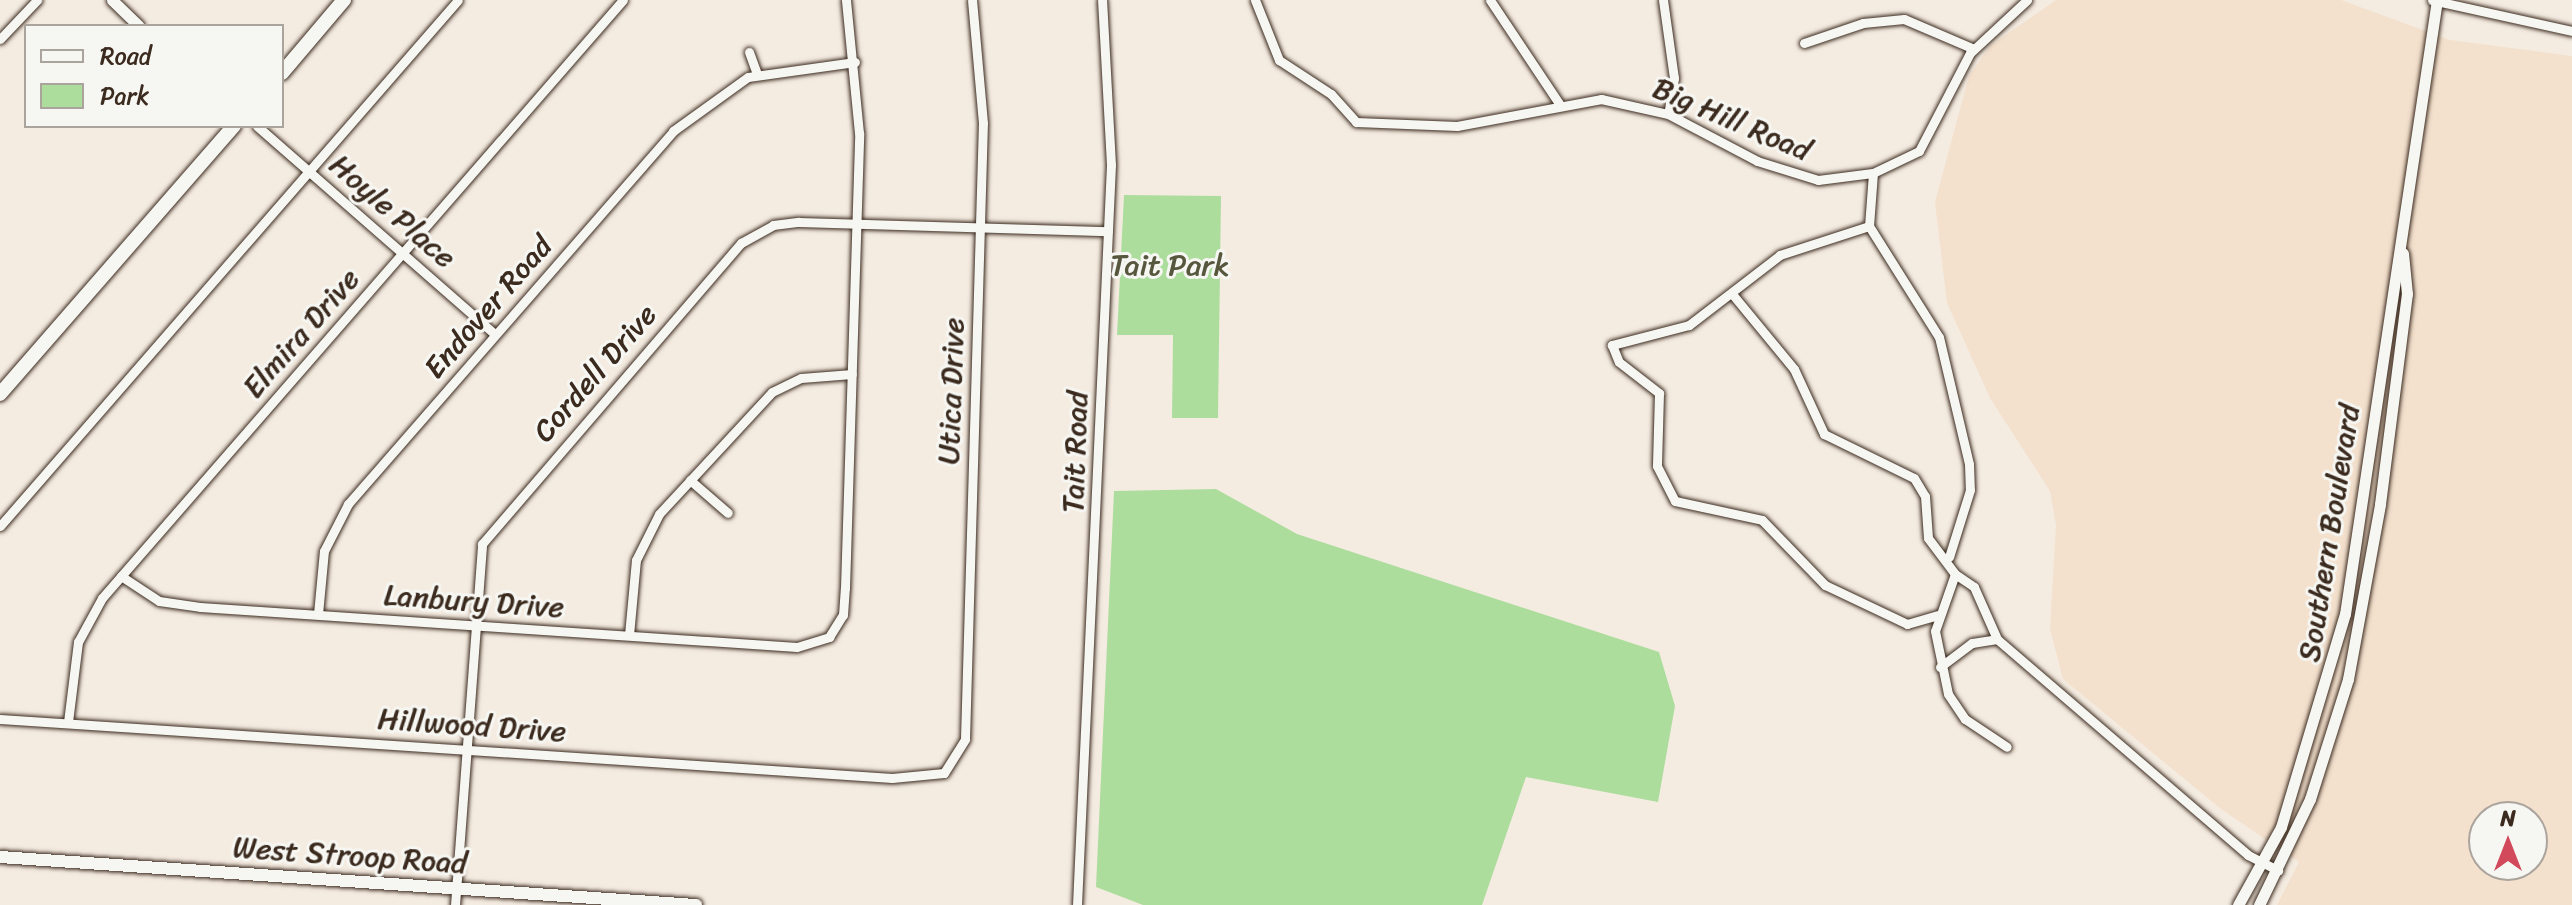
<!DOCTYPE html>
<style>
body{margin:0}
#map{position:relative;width:2572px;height:905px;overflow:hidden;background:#f5ece1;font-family:Sriracha,sans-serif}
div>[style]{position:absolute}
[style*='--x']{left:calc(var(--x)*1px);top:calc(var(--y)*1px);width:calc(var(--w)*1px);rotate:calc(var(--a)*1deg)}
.built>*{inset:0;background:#f3e0cd}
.green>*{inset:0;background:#acdd9d}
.roads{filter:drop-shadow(0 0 2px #3b2a1e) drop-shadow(0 0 2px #3b2a1e)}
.minor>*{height:9px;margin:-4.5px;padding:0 4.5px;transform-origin:4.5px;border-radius:4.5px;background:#f6f6f2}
.tertiary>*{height:11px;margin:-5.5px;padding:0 5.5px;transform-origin:5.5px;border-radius:5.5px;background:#f6f6f2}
.secondary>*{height:12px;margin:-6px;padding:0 6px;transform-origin:6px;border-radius:6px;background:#f6f6f2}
.primary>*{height:14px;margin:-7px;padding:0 7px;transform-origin:7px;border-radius:7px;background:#f6f6f2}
span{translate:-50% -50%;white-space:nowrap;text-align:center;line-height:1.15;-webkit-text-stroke:6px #f6f6f2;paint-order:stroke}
.street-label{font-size:30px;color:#3b2a1e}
.park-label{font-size:30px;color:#57573e}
.legend{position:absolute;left:24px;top:24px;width:260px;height:104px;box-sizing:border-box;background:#f6f6f2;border:2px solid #aba49d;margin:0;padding:10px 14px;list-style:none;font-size:24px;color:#3b2a1e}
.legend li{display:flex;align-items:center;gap:16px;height:40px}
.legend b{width:40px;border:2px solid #aba49d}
.north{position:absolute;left:2468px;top:801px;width:80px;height:80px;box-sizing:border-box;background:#f6f6f2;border:2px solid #aba49d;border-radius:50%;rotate:0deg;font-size:22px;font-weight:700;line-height:32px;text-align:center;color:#3b2a1e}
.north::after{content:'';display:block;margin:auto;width:28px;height:36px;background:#d1495b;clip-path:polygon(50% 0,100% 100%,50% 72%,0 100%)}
</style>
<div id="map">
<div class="built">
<div style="clip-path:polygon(evenodd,2056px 0,2341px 0,2450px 40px,2572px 56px,2572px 905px,2277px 905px,2299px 862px,2221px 809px,2063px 679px,2050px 629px,2056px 525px,2050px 491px,1990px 398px,1947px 303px,1935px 202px,1969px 76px,1990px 46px,2056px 0,2484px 817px,2532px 817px,2532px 865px,2484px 865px,2484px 817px)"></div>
</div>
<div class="green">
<div style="clip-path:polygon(1124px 195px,1221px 196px,1218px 418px,1172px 418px,1173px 335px,1117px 335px)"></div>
<div style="clip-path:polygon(1216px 489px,1297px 534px,1659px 652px,1675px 706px,1658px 802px,1526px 777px,1482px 905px,1143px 905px,1096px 887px,1114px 491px)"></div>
</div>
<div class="roads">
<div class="minor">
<div style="--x:1255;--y:0;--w:65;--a:68.2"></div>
<div style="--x:1279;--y:60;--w:62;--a:33.2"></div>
<div style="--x:1331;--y:94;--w:38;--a:48"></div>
<div style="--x:1356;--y:122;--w:101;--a:2.3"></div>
<div style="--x:1457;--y:126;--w:147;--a:-10.6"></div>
<div style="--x:1601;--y:99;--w:69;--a:12.6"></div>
<div style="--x:1668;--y:114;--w:101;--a:27.8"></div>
<div style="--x:1757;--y:161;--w:64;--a:17.3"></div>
<div style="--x:1818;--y:180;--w:55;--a:-7.3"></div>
<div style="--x:1873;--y:173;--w:51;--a:-25.6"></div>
<div style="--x:1919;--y:151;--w:110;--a:-62.5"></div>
<div style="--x:1970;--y:53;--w:78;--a:-42.9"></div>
<div style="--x:1490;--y:0;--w:126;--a:56.3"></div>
<div style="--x:1663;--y:0;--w:79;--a:82"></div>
<div style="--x:1674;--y:78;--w:36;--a:99"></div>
<div style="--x:2432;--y:0;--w:143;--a:12.5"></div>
<div style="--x:0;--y:39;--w:54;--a:-46.5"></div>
<div style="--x:1804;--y:43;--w:62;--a:-18.7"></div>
<div style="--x:1863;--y:23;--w:41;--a:-5.6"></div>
<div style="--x:1904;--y:19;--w:76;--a:23.2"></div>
<div style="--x:749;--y:52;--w:23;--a:70"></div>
<div style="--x:257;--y:126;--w:316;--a:41.2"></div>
<div style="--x:1873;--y:173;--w:53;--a:94.3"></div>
<div style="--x:1869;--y:226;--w:131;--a:57.8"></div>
<div style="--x:1939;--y:337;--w:130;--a:76.7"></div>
<div style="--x:1969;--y:464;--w:26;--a:88"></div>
<div style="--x:1970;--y:490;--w:70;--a:107.4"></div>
<div style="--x:1869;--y:226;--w:94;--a:162"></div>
<div style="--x:1780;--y:255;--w:115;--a:142.4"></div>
<div style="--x:1689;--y:325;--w:80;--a:165.4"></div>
<div style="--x:1612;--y:345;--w:18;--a:68"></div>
<div style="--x:1619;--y:362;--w:51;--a:37.8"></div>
<div style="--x:1659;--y:393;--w:73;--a:91.6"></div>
<div style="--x:1657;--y:466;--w:39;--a:63"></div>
<div style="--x:1675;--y:501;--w:89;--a:12.3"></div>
<div style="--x:1762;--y:520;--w:91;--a:45.9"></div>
<div style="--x:1825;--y:585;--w:91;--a:25.4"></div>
<div style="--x:1907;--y:624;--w:32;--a:-16"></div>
<div style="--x:1733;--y:295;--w:96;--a:50.5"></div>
<div style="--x:1794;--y:369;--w:72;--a:65.2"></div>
<div style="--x:1824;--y:434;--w:100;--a:26.1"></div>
<div style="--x:1914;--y:478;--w:21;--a:59"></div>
<div style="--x:1925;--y:496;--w:42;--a:85.9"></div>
<div style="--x:1928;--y:538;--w:45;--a:53.1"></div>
<div style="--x:690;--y:480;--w:50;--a:41"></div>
<div style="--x:0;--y:526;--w:697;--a:-48.95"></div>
<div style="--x:1955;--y:574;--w:60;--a:109.3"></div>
<div style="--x:1935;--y:631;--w:64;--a:78.3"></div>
<div style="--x:1948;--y:694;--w:30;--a:56"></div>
<div style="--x:1965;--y:719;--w:50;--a:33.7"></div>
<div style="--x:1955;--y:574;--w:23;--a:34"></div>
<div style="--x:1974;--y:587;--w:57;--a:66.1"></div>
<div style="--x:121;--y:576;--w:45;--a:33.3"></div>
<div style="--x:159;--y:601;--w:41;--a:8.3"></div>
<div style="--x:200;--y:607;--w:598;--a:3.83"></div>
<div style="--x:797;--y:647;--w:34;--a:-17"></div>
<div style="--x:829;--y:637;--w:26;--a:-58"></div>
<div style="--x:843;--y:615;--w:27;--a:-86"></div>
<div style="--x:845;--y:588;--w:455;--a:-88.2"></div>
<div style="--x:859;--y:133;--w:134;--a:-95.6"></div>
<div style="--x:318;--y:614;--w:63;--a:-84.6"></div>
<div style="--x:324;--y:551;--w:53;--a:-62.9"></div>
<div style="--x:348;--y:504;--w:495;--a:-48.9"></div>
<div style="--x:673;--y:131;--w:92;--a:-35.8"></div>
<div style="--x:748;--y:77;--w:108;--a:-8"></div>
<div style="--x:629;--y:635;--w:75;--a:-84.7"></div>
<div style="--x:636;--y:560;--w:51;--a:-63.4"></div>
<div style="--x:659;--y:514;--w:166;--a:-47.2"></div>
<div style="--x:772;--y:392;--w:32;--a:-26"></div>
<div style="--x:801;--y:378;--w:51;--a:-4.5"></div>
<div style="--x:1940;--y:667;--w:40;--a:-37"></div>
<div style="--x:1972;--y:643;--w:25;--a:-9"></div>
<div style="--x:1997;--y:639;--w:331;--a:40.7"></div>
<div style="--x:2248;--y:855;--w:34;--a:27"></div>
<div style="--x:0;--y:719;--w:894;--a:3.78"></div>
<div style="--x:892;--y:778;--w:52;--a:-5.5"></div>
<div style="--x:944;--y:773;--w:40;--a:-58"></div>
<div style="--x:965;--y:739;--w:616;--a:-88.33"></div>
<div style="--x:983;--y:123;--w:123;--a:-95.1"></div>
<div style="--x:68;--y:722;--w:81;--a:-82.9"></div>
<div style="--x:78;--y:642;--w:50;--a:-61.4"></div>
<div style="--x:102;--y:598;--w:793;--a:-48.94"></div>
<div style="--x:455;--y:905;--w:362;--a:-85.7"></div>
<div style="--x:482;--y:544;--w:397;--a:-49.3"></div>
<div style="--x:741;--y:243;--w:37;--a:-29"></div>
<div style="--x:773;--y:225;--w:26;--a:-7"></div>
<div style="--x:799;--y:222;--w:309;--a:1.7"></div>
<div style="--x:1077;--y:905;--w:741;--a:-87.37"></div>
<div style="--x:1111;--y:165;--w:165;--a:-93.1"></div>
</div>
<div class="tertiary">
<div style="--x:112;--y:0;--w:37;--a:44"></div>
<div style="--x:2238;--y:905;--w:89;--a:-61.1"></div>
<div style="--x:2281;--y:827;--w:222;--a:-73.3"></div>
<div style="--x:2345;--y:614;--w:621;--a:-81.48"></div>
<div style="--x:2259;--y:905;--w:118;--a:-64.3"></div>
<div style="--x:2310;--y:799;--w:126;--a:-72.4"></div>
<div style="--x:2348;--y:679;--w:178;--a:-79.6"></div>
<div style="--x:2380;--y:504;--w:212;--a:-82.7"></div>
<div style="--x:2407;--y:294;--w:41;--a:-95.6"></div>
</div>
<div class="secondary">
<div style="--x:0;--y:857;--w:698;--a:3.95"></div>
</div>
<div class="primary">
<div style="--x:282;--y:73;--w:96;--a:-49.7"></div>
<div style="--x:0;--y:394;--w:356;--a:-48.9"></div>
</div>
</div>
<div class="street-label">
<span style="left:1732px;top:119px;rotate:23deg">Big Hill Road</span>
<span style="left:393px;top:211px;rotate:41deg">Hoyle Place</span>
<span style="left:488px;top:307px;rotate:-49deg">Endover Road</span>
<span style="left:301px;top:333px;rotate:-49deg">Elmira Drive</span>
<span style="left:595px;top:373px;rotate:-49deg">Cordell Drive</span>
<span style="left:951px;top:391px;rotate:-88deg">Utica Drive</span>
<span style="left:1075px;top:452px;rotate:-88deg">Tait Road</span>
<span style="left:2329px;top:533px;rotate:-81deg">Southern Boulevard</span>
<span style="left:474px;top:601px;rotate:4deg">Lanbury Drive</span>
<span style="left:472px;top:725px;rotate:4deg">Hillwood Drive</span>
<span style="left:350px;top:855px;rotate:4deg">West Stroop Road</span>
</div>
<div class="park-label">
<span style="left:1170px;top:265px">Tait Park</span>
</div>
<ul class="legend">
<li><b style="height:10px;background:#f6f6f2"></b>Road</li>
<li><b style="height:22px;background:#acdd9d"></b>Park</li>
</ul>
<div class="north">N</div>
</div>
